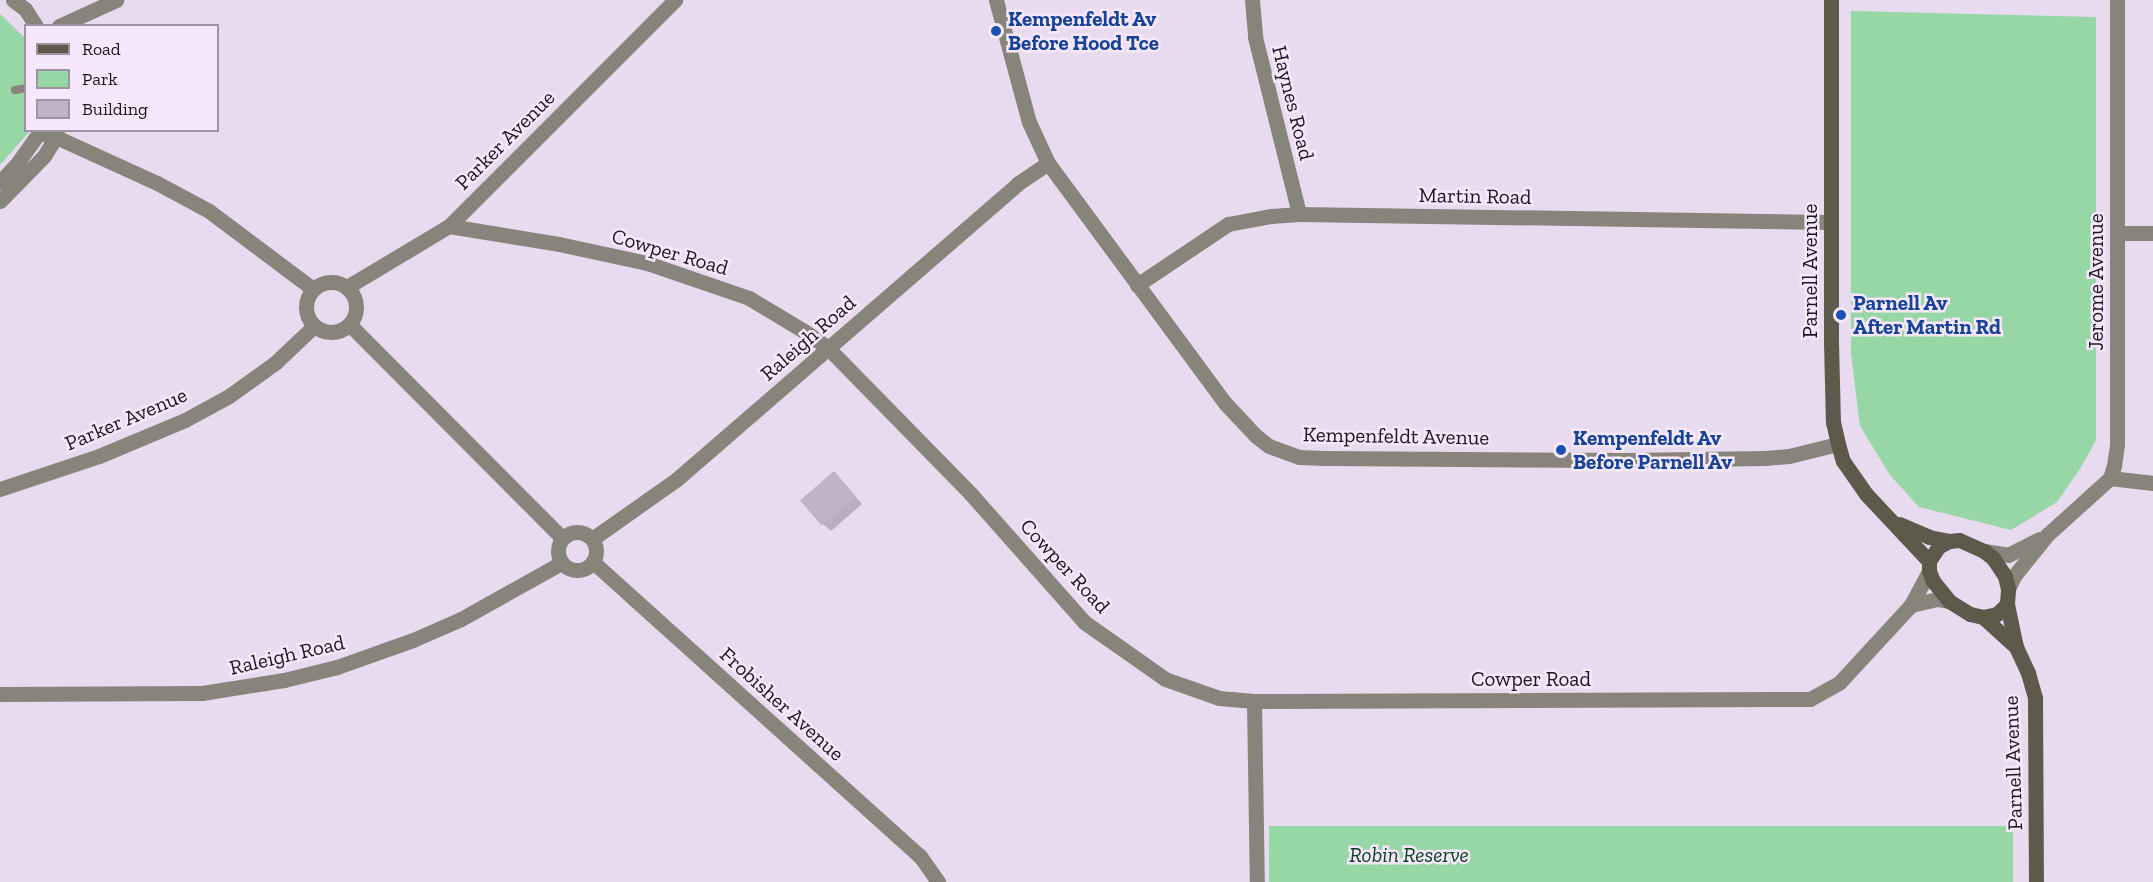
<!DOCTYPE html>
<style>
body{margin:0}
#map{position:relative;width:2153px;height:882px;overflow:hidden;background:#e8daef;font-family:"Zilla Slab",serif}
div>[style]{position:absolute}
[style*='--x']{left:calc(var(--x)*1px);top:calc(var(--y)*1px);width:calc(var(--w)*1px);rotate:calc(var(--a)*1deg)}
.green>*{inset:0;background:#97d6a5;transform-origin:0 0}
.shadow>*{inset:0;background:#0003}
.building>*{inset:0;background:#c0b2c7;transform-origin:0 0}
.lane>*{height:8px;margin:-4px;padding:0 4px;transform-origin:4px;border-radius:4px;background:#87857b}
.street>*{height:15px;margin:-7.5px;padding:0 7.5px;transform-origin:7.5px;border-radius:7.5px;background:#87857b}
.street>.ring{margin:-7.5px;padding:0;box-sizing:content-box;background:none;border:15px solid #87857b;border-radius:50%}
.secondary>*{height:15px;margin:-7.5px;padding:0 7.5px;transform-origin:7.5px;border-radius:7.5px;background:#5d5a4c}
.dots>*{width:16px;height:16px;translate:-50% -50%;box-sizing:border-box;border:3px solid #f6e7fc;border-radius:50%}
span{translate:-50% -50%;white-space:nowrap;text-align:center;line-height:1.15;-webkit-text-stroke:5px #f6e7fc;paint-order:stroke}
.transit-label{font-size:21px;color:#164399;font-weight:700}
.left{translate:0 -50%;text-align:left}
.street-label{font-size:21px;color:#1b161d}
.park-label{font-size:21px;color:#07421e;font-style:italic}
.legend{position:absolute;left:24px;top:24px;width:195px;height:108px;box-sizing:border-box;background:#f6e7fc;border:2px solid #9e93a3;margin:0;padding:8px 10px;list-style:none;font-size:18px;color:#1b161d}
.legend li{display:flex;align-items:center;gap:12px;height:30px}
.legend b{width:30px;border:2px solid #9e93a3}
</style>
<div id="map">
<div class="green">
<div style="clip-path:polygon(1851px 11px,2096px 17px,2096px 440px,2080px 469px,2057px 502px,2011px 530px,1919px 507px,1890px 475px,1860px 426px,1851px 353px)"></div>
<div style="clip-path:polygon(0 14px,25px 38px,26px 130px,30px 131px,0 165px)"></div>
<div style="left:1269px;top:826px;width:744px;height:56px"></div>
</div>
<div class="shadow">
<div style="clip-path:polygon(841px 480px,862px 504px,831px 531px,823px 524px)"></div>
</div>
<div class="building">
<div style="left:834px;top:471px;width:33px;height:45px;rotate:49deg"></div>
</div>
<div class="lane">
<div style="--x:15;--y:90;--w:11;--a:-10"></div>
</div>
<div class="street">
<div style="--x:13;--y:0;--w:15;--a:37"></div>
<div style="--x:25;--y:9;--w:20;--a:57"></div>
<div style="--x:996;--y:0;--w:126;--a:74.9"></div>
<div style="--x:1029;--y:122;--w:45;--a:65.1"></div>
<div style="--x:1048;--y:163;--w:298;--a:53.6"></div>
<div style="--x:1225;--y:403;--w:45;--a:46.8"></div>
<div style="--x:1256;--y:436;--w:16;--a:38"></div>
<div style="--x:1269;--y:446;--w:32;--a:20"></div>
<div style="--x:1299;--y:457;--w:26;--a:2"></div>
<div style="--x:1325;--y:458;--w:302;--a:0.4"></div>
<div style="--x:1627;--y:460;--w:138;--a:-0.8"></div>
<div style="--x:1765;--y:458;--w:24;--a:-5"></div>
<div style="--x:1789;--y:456;--w:50;--a:-13.8"></div>
<div style="--x:1252;--y:0;--w:37;--a:85"></div>
<div style="--x:1255;--y:37;--w:182;--a:76"></div>
<div style="--x:59;--y:26;--w:63;--a:-24.5"></div>
<div style="--x:40;--y:133;--w:16;--a:14"></div>
<div style="--x:56;--y:137;--w:111;--a:24.5"></div>
<div style="--x:157;--y:183;--w:59;--a:28.3"></div>
<div style="--x:209;--y:211;--w:130;--a:36.9"></div>
<div style="--x:0;--y:182;--w:23;--a:-47"></div>
<div style="--x:16;--y:165;--w:43;--a:-54.5"></div>
<div style="--x:0;--y:201;--w:63;--a:-45.6"></div>
<div style="--x:44;--y:156;--w:22;--a:-58"></div>
<div style="--x:56;--y:137;--w:7;--a:-82"></div>
<div style="--x:449;--y:226;--w:111;--a:9.3"></div>
<div style="--x:559;--y:244;--w:90;--a:12.2"></div>
<div style="--x:647;--y:263;--w:108;--a:18.9"></div>
<div style="--x:749;--y:298;--w:64;--a:31"></div>
<div style="--x:804;--y:331;--w:29;--a:35"></div>
<div style="--x:828;--y:348;--w:203;--a:45.6"></div>
<div style="--x:970;--y:493;--w:172;--a:48.5"></div>
<div style="--x:1084;--y:622;--w:99;--a:35.1"></div>
<div style="--x:1165;--y:679;--w:57;--a:19.4"></div>
<div style="--x:1219;--y:698;--w:35;--a:5"></div>
<div style="--x:1254;--y:701;--w:556;--a:-0.21"></div>
<div style="--x:1810;--y:699;--w:33;--a:-29"></div>
<div style="--x:1839;--y:683;--w:106;--a:-47.3"></div>
<div style="--x:1911;--y:605;--w:38;--a:-62"></div>
<div style="--x:2117;--y:233;--w:36;--a:0"></div>
<div class="ring" style="left:306px;top:282px;width:35px;height:35px"></div>
<div style="--x:1137;--y:285;--w:110;--a:-33.8"></div>
<div style="--x:1228;--y:224;--w:44;--a:-10.5"></div>
<div style="--x:1271;--y:216;--w:28;--a:-4"></div>
<div style="--x:1299;--y:214;--w:532;--a:0.86"></div>
<div style="--x:347;--y:287;--w:119;--a:-30.9"></div>
<div style="--x:449;--y:226;--w:320;--a:-45"></div>
<div style="--x:350;--y:325;--w:301;--a:45.1"></div>
<div style="--x:2110;--y:478;--w:43;--a:6.6"></div>
<div style="--x:0;--y:489;--w:104;--a:-18.4"></div>
<div style="--x:99;--y:456;--w:93;--a:-22.7"></div>
<div style="--x:185;--y:420;--w:50;--a:-28.6"></div>
<div style="--x:229;--y:396;--w:57;--a:-35.7"></div>
<div style="--x:275;--y:363;--w:54;--a:-43.5"></div>
<div class="ring" style="left:558px;top:532px;width:23px;height:23px"></div>
<div style="--x:592;--y:539;--w:104;--a:-35.2"></div>
<div style="--x:677;--y:479;--w:450;--a:-40.9"></div>
<div style="--x:1017;--y:184;--w:37;--a:-34"></div>
<div style="--x:1984;--y:551;--w:24;--a:9"></div>
<div style="--x:2008;--y:555;--w:35;--a:-27"></div>
<div style="--x:593;--y:562;--w:440;--a:42"></div>
<div style="--x:920;--y:856;--w:32;--a:55"></div>
<div style="--x:2008;--y:589;--w:14;--a:-65"></div>
<div style="--x:2014;--y:576;--w:53;--a:-51.2"></div>
<div style="--x:2047;--y:535;--w:85;--a:-42.1"></div>
<div style="--x:2110;--y:478;--w:13;--a:-72"></div>
<div style="--x:2114;--y:466;--w:21;--a:-82"></div>
<div style="--x:2117;--y:445;--w:445;--a:-90"></div>
<div style="--x:1911;--y:605;--w:28;--a:-13"></div>
<div style="--x:1938;--y:599;--w:11;--a:10"></div>
<div style="--x:0;--y:694;--w:202;--a:-0.3"></div>
<div style="--x:202;--y:693;--w:83;--a:-9"></div>
<div style="--x:284;--y:680;--w:55;--a:-13.8"></div>
<div style="--x:337;--y:667;--w:81;--a:-19.6"></div>
<div style="--x:413;--y:640;--w:52;--a:-23.6"></div>
<div style="--x:461;--y:619;--w:115;--a:-29.2"></div>
<div style="--x:1254;--y:701;--w:181;--a:89.1"></div>
</div>
<div class="secondary">
<div style="--x:1831;--y:0;--w:342;--a:90"></div>
<div style="--x:1831;--y:342;--w:80;--a:88.6"></div>
<div style="--x:1833;--y:422;--w:23;--a:77"></div>
<div style="--x:1838;--y:444;--w:18;--a:74"></div>
<div style="--x:1843;--y:461;--w:40;--a:55.1"></div>
<div style="--x:1866;--y:494;--w:92;--a:46.8"></div>
<div style="--x:1929;--y:561;--w:10;--a:90"></div>
<div style="--x:1929;--y:571;--w:11;--a:68"></div>
<div style="--x:1933;--y:581;--w:26;--a:51"></div>
<div style="--x:1949;--y:601;--w:25;--a:32"></div>
<div style="--x:1970;--y:614;--w:13;--a:13"></div>
<div style="--x:1983;--y:617;--w:14;--a:-12"></div>
<div style="--x:1997;--y:614;--w:14;--a:-45"></div>
<div style="--x:2007;--y:604;--w:15;--a:-86"></div>
<div style="--x:2008;--y:589;--w:13;--a:-103"></div>
<div style="--x:2005;--y:576;--w:22;--a:-124"></div>
<div style="--x:1993;--y:558;--w:11;--a:-142"></div>
<div style="--x:1984;--y:551;--w:27;--a:-156"></div>
<div style="--x:1959;--y:540;--w:10;--a:174"></div>
<div style="--x:1949;--y:541;--w:11;--a:153"></div>
<div style="--x:1939;--y:546;--w:18;--a:124"></div>
<div style="--x:1899;--y:524;--w:33;--a:23"></div>
<div style="--x:1929;--y:537;--w:20;--a:11"></div>
<div style="--x:2007;--y:604;--w:44;--a:78.2"></div>
<div style="--x:2016;--y:647;--w:29;--a:65"></div>
<div style="--x:2028;--y:673;--w:26;--a:74"></div>
<div style="--x:2035;--y:698;--w:184;--a:89.7"></div>
<div style="--x:1983;--y:617;--w:45;--a:42.3"></div>
</div>
<div class="dots">
<div style="left:996px;top:31px;background:#1a4fb4"></div>
<div style="left:1841px;top:315px;background:#1a4fb4"></div>
<div style="left:1561px;top:450px;background:#1a4fb4"></div>
</div>
<div class="transit-label">
<span class="left" style="left:1008px;top:31px">Kempenfeldt Av<br>Before Hood Tce</span>
<span class="left" style="left:1853px;top:315px">Parnell Av<br>After Martin Rd</span>
<span class="left" style="left:1573px;top:450px">Kempenfeldt Av<br>Before Parnell Av</span>
</div>
<div class="street-label">
<span style="left:1293px;top:103px;rotate:76deg">Haynes Road</span>
<span style="left:505px;top:140px;rotate:-45deg">Parker Avenue</span>
<span style="left:1475px;top:196px;rotate:1deg">Martin Road</span>
<span style="left:670px;top:252px;rotate:16deg">Cowper Road</span>
<span style="left:1810px;top:271px;rotate:-90deg">Parnell Avenue</span>
<span style="left:2096px;top:282px;rotate:-90deg">Jerome Avenue</span>
<span style="left:808px;top:338px;rotate:-41deg">Raleigh Road</span>
<span style="left:126px;top:419px;rotate:-23deg">Parker Avenue</span>
<span style="left:1396px;top:436px;rotate:1deg">Kempenfeldt Avenue</span>
<span style="left:1065px;top:566px;rotate:47deg">Cowper Road</span>
<span style="left:287px;top:655px;rotate:-13deg">Raleigh Road</span>
<span style="left:1531px;top:679px">Cowper Road</span>
<span style="left:782px;top:704px;rotate:42deg">Frobisher Avenue</span>
<span style="left:2013px;top:763px;rotate:-92deg">Parnell Avenue</span>
</div>
<div class="park-label">
<span style="left:1409px;top:855px">Robin Reserve</span>
</div>
<ul class="legend">
<li><b style="height:8px;background:#5d5a4c"></b>Road</li>
<li><b style="height:16px;background:#97d6a5"></b>Park</li>
<li><b style="height:16px;background:#c0b2c7"></b>Building</li>
</ul>
</div>
